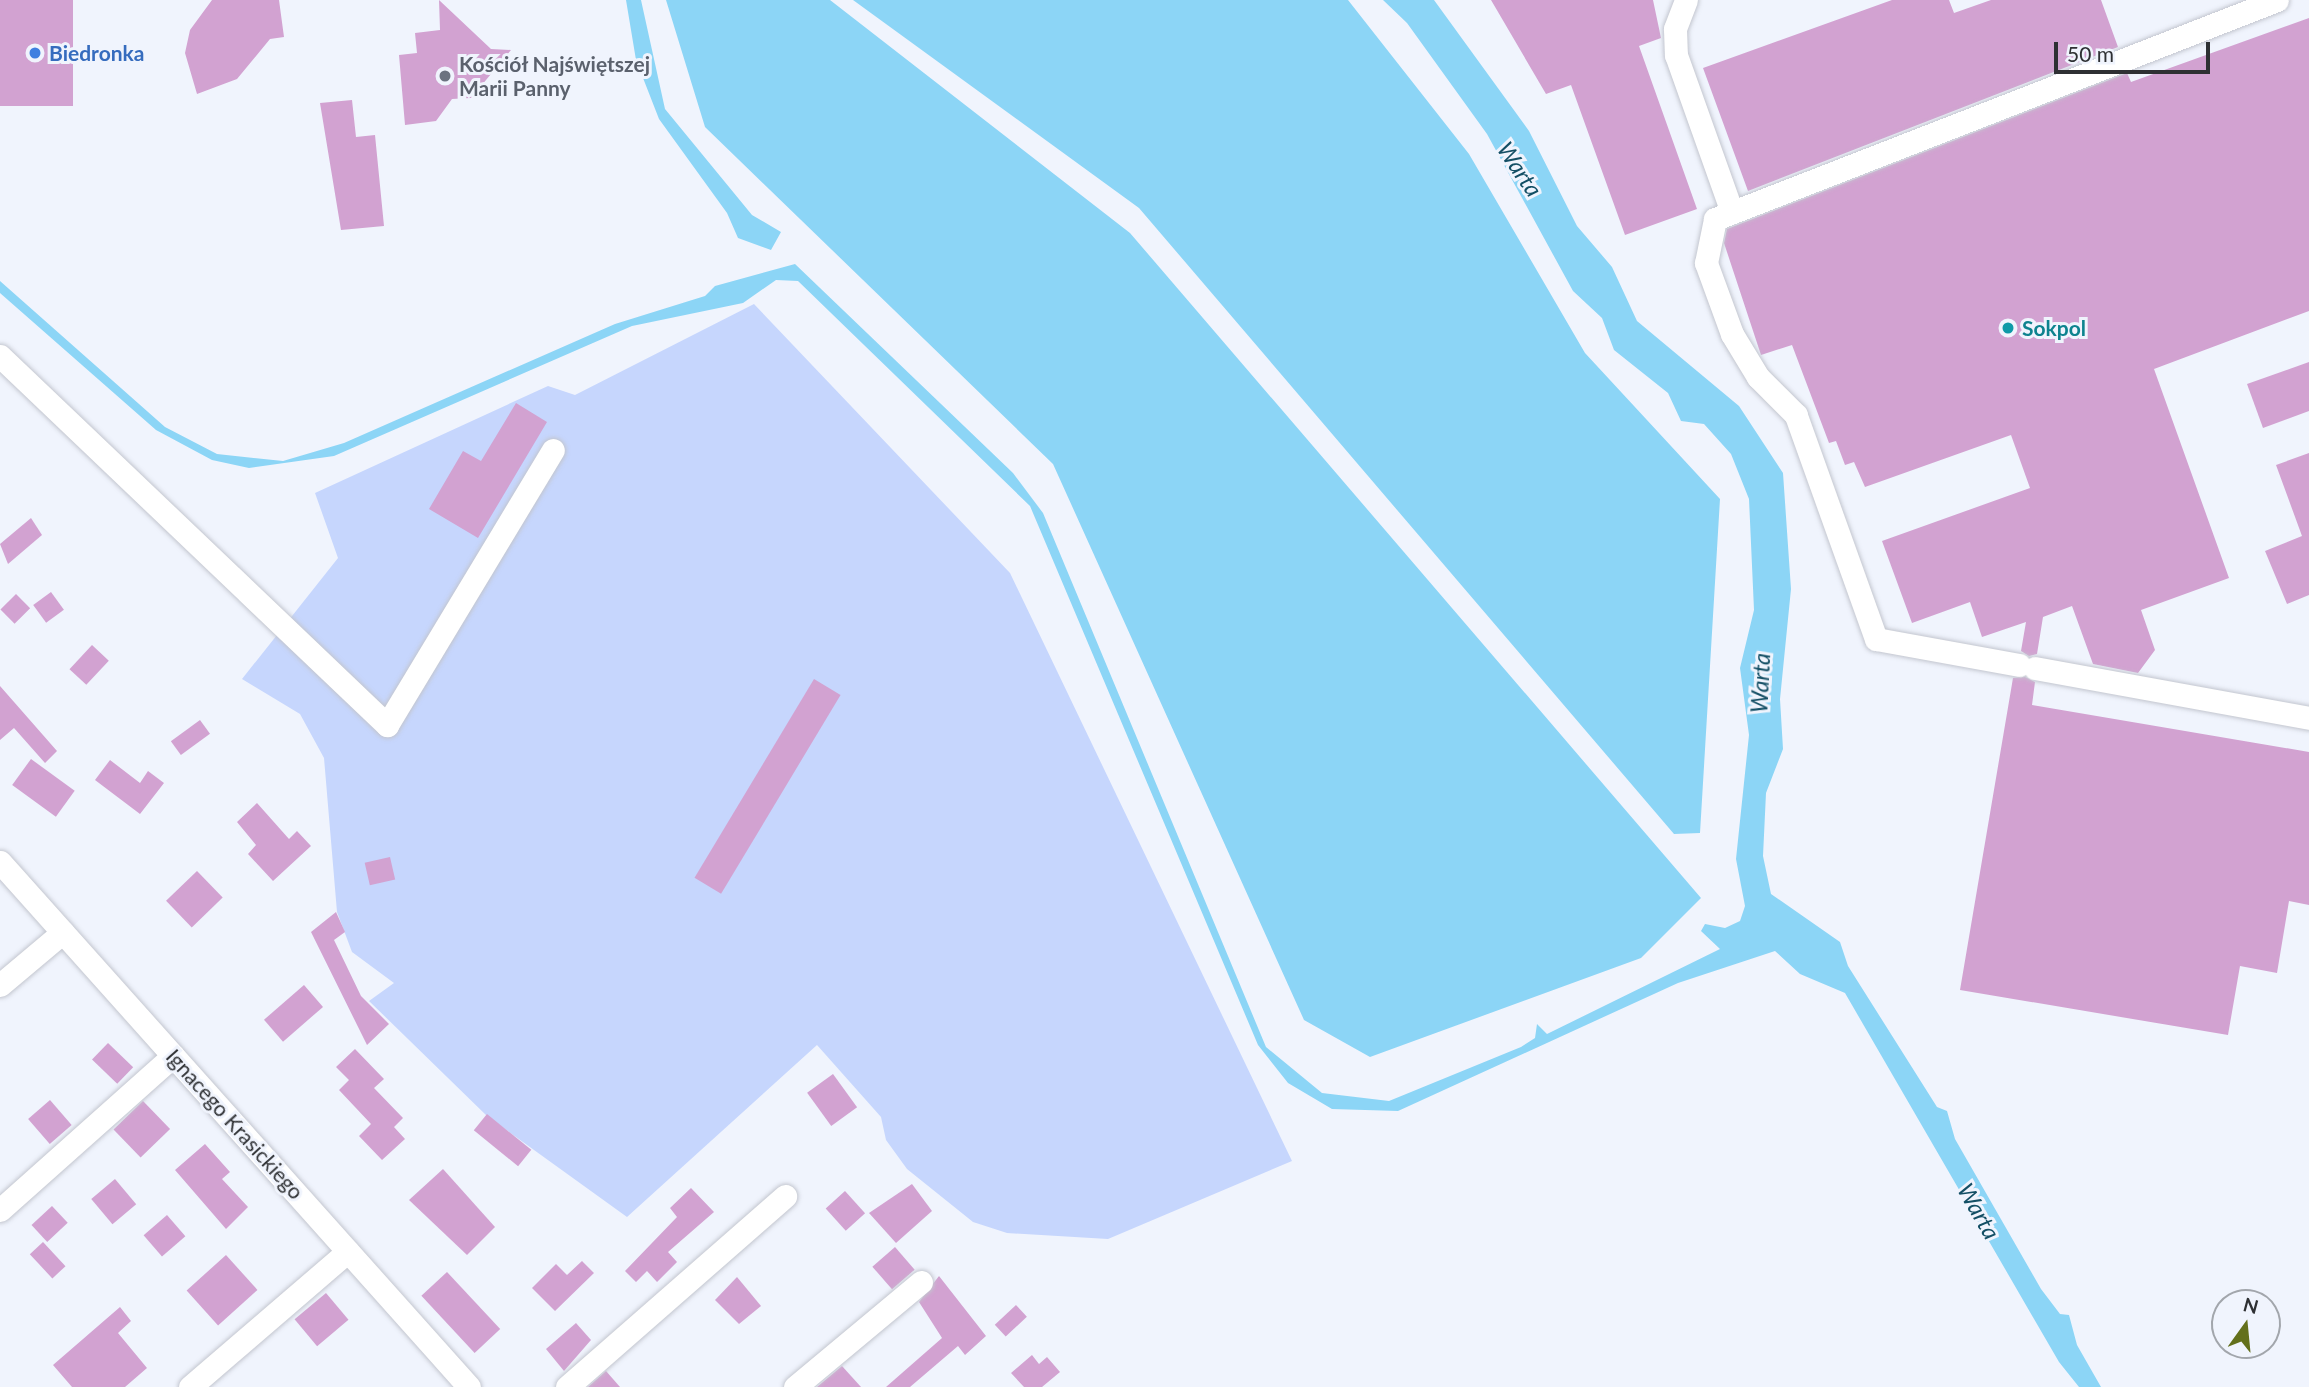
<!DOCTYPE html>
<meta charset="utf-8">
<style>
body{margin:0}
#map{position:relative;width:2309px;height:1387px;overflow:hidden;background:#f0f4fd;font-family:Lato,sans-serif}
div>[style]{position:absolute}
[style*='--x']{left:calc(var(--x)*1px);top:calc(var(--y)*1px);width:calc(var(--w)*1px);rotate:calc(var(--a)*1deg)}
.green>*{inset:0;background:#c6d6fd}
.water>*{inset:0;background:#8cd5f6}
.building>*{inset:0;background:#d2a2d1;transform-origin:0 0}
.roads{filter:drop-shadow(0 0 2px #c3c6cf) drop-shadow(0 0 2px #c3c6cf)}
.minor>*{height:23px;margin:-11.5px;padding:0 11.5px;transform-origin:11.5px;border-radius:11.5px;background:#fff}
.dots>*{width:19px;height:19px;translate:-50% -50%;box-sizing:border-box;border:4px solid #f0f4fd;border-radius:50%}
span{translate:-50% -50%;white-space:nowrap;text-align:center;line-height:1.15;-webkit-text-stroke:6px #f0f4fd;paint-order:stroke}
.shop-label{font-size:21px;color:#366cbe;font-weight:700}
.left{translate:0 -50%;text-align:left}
.worship-label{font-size:21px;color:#5b616d;font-weight:700}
.culture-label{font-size:21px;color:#0d838f;font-weight:700}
.street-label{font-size:21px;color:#2e3033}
.water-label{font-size:23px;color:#134f65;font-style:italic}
.north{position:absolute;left:2211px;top:1289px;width:70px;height:70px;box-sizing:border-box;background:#f0f4fd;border:2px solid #a2a6ac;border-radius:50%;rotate:15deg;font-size:19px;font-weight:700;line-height:28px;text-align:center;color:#2e3033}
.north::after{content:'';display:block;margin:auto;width:24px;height:32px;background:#63701b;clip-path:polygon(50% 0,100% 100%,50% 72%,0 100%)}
.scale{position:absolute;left:2054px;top:42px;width:156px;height:32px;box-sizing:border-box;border:4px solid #2e3033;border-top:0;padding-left:9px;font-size:21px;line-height:24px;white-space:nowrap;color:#2e3033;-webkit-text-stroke:5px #f0f4fd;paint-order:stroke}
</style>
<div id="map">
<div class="green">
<div style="clip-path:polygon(754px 304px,1010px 573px,1292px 1161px,1108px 1239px,1007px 1233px,973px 1222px,907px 1169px,886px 1140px,881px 1117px,817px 1045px,627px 1217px,487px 1116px,369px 1001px,394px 983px,352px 952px,337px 912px,324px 758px,300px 714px,242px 679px,338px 558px,315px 493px,548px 386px,575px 395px)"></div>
</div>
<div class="water">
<div style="clip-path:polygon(626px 0,641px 0,665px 109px,752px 215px,781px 232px,771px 250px,738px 238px,727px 213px,659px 119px,636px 60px)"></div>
<div style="clip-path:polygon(666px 0,830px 0,1130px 233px,1701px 898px,1641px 958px,1370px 1057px,1304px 1020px,1053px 464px,705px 127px)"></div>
<div style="clip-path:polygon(853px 0,1348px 0,1469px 154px,1585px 353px,1720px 499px,1700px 833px,1674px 834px,1139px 208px)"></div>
<div style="clip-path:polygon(1383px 0,1434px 0,1529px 131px,1577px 226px,1612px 267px,1637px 321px,1739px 406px,1783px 473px,1791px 589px,1780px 699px,1783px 749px,1766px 793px,1763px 856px,1771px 894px,1840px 942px,1848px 966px,1937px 1107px,1947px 1111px,1955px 1139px,2041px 1289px,2060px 1314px,2069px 1315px,2077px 1345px,2101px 1387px,2079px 1387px,2059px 1362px,1845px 993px,1800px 974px,1775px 951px,1678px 983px,1398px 1111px,1332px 1109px,1288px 1083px,1258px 1045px,1030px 506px,798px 281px,776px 280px,743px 303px,632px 326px,334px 456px,249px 468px,212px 460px,156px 430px,0 293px,0 281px,165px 427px,217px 454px,283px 461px,344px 443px,615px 324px,705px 296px,715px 286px,795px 264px,1013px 473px,1043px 513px,1266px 1047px,1322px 1093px,1389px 1101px,1521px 1047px,1535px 1038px,1537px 1024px,1547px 1034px,1720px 949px,1701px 931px,1705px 924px,1725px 928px,1740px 921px,1745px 906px,1736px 859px,1749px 735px,1740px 668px,1754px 610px,1749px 499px,1731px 454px,1704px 424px,1681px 421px,1668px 393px,1614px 350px,1602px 318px,1573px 291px,1487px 134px,1407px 23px)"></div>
</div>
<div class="building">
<div style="left:0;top:0;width:73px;height:106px"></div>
<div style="clip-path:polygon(212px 0,279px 0,284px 37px,270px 39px,237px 79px,197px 94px,185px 53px,190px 30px)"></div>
<div style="clip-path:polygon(439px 0,491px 49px,511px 50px,471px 98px,452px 99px,436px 121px,405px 125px,399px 55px,417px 53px,415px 33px,440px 30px)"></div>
<div style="clip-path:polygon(1491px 0,1653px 0,1661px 38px,1639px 46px,1697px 209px,1625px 235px,1571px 85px,1546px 94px)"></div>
<div style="clip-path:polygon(1892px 0,1949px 0,1954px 13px,1991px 0,2101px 0,2118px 47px,1748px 191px,1703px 68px)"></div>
<div style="clip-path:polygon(2309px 18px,2309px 311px,2154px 369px,2229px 578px,2141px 610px,2155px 650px,2138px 673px,2093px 664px,2072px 606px,2043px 617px,2037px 654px,2029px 656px,2021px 651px,2026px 622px,1982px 637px,1970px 602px,1912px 623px,1882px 541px,2030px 488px,2011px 435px,1865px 487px,1854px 462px,1845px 465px,1836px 441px,1829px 443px,1792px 345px,1761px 355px,1724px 243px,1727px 229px,2127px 73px,2131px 82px)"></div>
<div style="clip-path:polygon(352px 100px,356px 137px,375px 135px,384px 226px,341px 230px,320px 103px)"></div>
<div style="clip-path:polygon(2309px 362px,2309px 411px,2263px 428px,2247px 384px)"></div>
<div style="clip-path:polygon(516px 403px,547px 422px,478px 538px,429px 509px,463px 451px,481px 461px)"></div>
<div style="clip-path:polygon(2309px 453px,2309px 595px,2287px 604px,2265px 551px,2302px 536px,2276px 465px)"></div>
<div style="clip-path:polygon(31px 518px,42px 535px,8px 564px,0 544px)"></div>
<div style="left:51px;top:592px;width:22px;height:22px;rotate:54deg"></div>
<div style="left:16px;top:594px;width:20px;height:22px;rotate:45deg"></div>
<div style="left:92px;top:645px;width:23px;height:33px;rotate:43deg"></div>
<div style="clip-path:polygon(2025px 677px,2035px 682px,2032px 705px,2309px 752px,2309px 905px,2289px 901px,2277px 973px,2240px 966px,2228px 1035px,1960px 990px,2013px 678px)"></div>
<div style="left:814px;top:679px;width:31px;height:232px;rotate:31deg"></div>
<div style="clip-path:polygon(0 686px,57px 751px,45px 763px,14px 728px,0 740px)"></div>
<div style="left:200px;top:720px;width:17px;height:36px;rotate:54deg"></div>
<div style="left:31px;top:759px;width:54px;height:32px;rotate:36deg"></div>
<div style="clip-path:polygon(110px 760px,140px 783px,148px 771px,164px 783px,140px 814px,95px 780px)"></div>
<div style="clip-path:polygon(257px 803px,289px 839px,297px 831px,311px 846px,273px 881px,248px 854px,256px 845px,237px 822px)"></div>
<div style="left:390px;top:857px;width:23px;height:26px;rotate:77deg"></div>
<div style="left:197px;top:871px;width:37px;height:43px;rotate:46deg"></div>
<div style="clip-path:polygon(336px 912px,345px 932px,334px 940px,361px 996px,389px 1024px,367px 1045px,311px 932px)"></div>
<div style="left:304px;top:985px;width:29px;height:53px;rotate:49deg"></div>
<div style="left:108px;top:1043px;width:35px;height:23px;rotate:44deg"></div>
<div style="clip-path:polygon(355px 1049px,384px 1079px,374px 1088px,403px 1118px,394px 1127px,405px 1139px,382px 1160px,359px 1136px,371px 1124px,339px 1090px,349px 1080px,336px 1067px)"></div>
<div style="left:833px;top:1074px;width:41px;height:32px;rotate:54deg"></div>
<div style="left:50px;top:1100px;width:33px;height:29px;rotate:49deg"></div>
<div style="left:143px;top:1101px;width:39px;height:41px;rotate:46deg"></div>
<div style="left:487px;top:1114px;width:57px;height:21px;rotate:39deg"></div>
<div style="clip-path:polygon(205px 1144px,230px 1172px,222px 1179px,248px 1207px,226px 1229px,175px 1170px)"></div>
<div style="clip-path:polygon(443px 1169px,495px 1227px,467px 1255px,409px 1200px)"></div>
<div style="left:115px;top:1179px;width:33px;height:31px;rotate:50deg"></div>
<div style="clip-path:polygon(912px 1184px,932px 1211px,896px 1243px,869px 1213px)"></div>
<div style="clip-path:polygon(691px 1188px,714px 1212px,668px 1252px,677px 1262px,657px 1282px,647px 1271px,636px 1282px,625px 1271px,677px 1217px,670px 1208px)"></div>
<div style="left:845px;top:1191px;width:30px;height:26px;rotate:48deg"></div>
<div style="left:52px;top:1206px;width:23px;height:28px;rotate:47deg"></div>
<div style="left:167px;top:1215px;width:28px;height:31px;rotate:49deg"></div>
<div style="left:43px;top:1242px;width:33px;height:18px;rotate:47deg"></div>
<div style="left:895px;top:1247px;width:30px;height:30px;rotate:49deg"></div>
<div style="left:226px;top:1255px;width:47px;height:53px;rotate:48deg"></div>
<div style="clip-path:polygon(582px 1261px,594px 1273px,555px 1311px,532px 1288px,556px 1264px,567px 1275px)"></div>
<div style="left:447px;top:1272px;width:78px;height:35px;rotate:47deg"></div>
<div style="clip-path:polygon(939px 1276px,986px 1336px,965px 1355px,958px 1346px,910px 1387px,886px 1387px,942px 1338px,919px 1302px)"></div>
<div style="clip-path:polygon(737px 1277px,761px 1306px,739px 1324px,715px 1300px)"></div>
<div style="left:326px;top:1293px;width:35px;height:41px;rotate:50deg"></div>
<div style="left:1016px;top:1305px;width:16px;height:29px;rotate:47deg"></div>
<div style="clip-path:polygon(120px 1307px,131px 1321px,118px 1333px,147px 1368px,125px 1387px,72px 1387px,53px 1365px)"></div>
<div style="clip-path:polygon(576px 1323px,591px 1340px,564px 1371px,546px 1349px)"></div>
<div style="clip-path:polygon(1032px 1355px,1039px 1364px,1047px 1357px,1060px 1372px,1042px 1387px,1024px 1387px,1011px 1373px)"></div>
<div style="clip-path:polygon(842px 1366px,861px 1387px,817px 1387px)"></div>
<div style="clip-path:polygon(606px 1371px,620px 1387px,588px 1387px)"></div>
</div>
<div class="roads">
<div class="minor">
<div style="--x:1686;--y:0;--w:31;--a:111"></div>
<div style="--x:1675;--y:29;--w:26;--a:88"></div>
<div style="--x:1676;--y:55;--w:167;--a:70.4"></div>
<div style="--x:0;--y:356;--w:535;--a:43.64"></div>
<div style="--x:387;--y:725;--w:321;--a:-58.9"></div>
<div style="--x:2019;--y:665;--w:145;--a:-169.7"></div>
<div style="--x:1876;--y:639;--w:238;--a:-109.7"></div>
<div style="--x:1796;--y:415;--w:54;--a:-135"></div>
<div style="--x:1758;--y:377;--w:50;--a:-121.2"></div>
<div style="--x:1732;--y:334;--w:76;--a:-110.1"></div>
<div style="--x:1706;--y:263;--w:45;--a:-78.4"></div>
<div style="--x:1715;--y:219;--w:603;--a:-21.29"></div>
<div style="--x:2035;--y:668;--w:279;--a:10.3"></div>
<div style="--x:0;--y:862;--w:704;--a:48.22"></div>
<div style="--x:0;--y:985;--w:82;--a:-40.1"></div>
<div style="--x:0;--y:1210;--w:232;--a:-41.7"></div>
<div style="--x:190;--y:1387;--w:208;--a:-40.7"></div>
<div style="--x:567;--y:1387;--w:290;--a:-41.2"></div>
<div style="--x:795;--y:1387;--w:164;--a:-39.8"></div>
</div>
</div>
<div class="dots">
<div style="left:35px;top:53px;background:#3f7fe0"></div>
<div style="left:445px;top:76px;background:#6b7280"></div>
<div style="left:2008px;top:328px;background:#0f9aa8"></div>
</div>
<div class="shop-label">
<span class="left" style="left:49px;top:53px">Biedronka</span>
</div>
<div class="worship-label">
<span class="left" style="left:459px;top:76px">Kościół Najświętszej<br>Marii Panny</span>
</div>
<div class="culture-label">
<span class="left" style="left:2022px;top:328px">Sokpol</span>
</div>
<div class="street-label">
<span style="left:235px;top:1124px;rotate:48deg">Ignacego Krasickiego</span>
</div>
<div class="water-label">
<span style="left:1520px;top:169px;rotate:56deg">Warta</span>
<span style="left:1760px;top:683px;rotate:-87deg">Warta</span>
<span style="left:1979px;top:1211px;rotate:60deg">Warta</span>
</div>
<div class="north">N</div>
<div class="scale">50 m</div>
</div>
